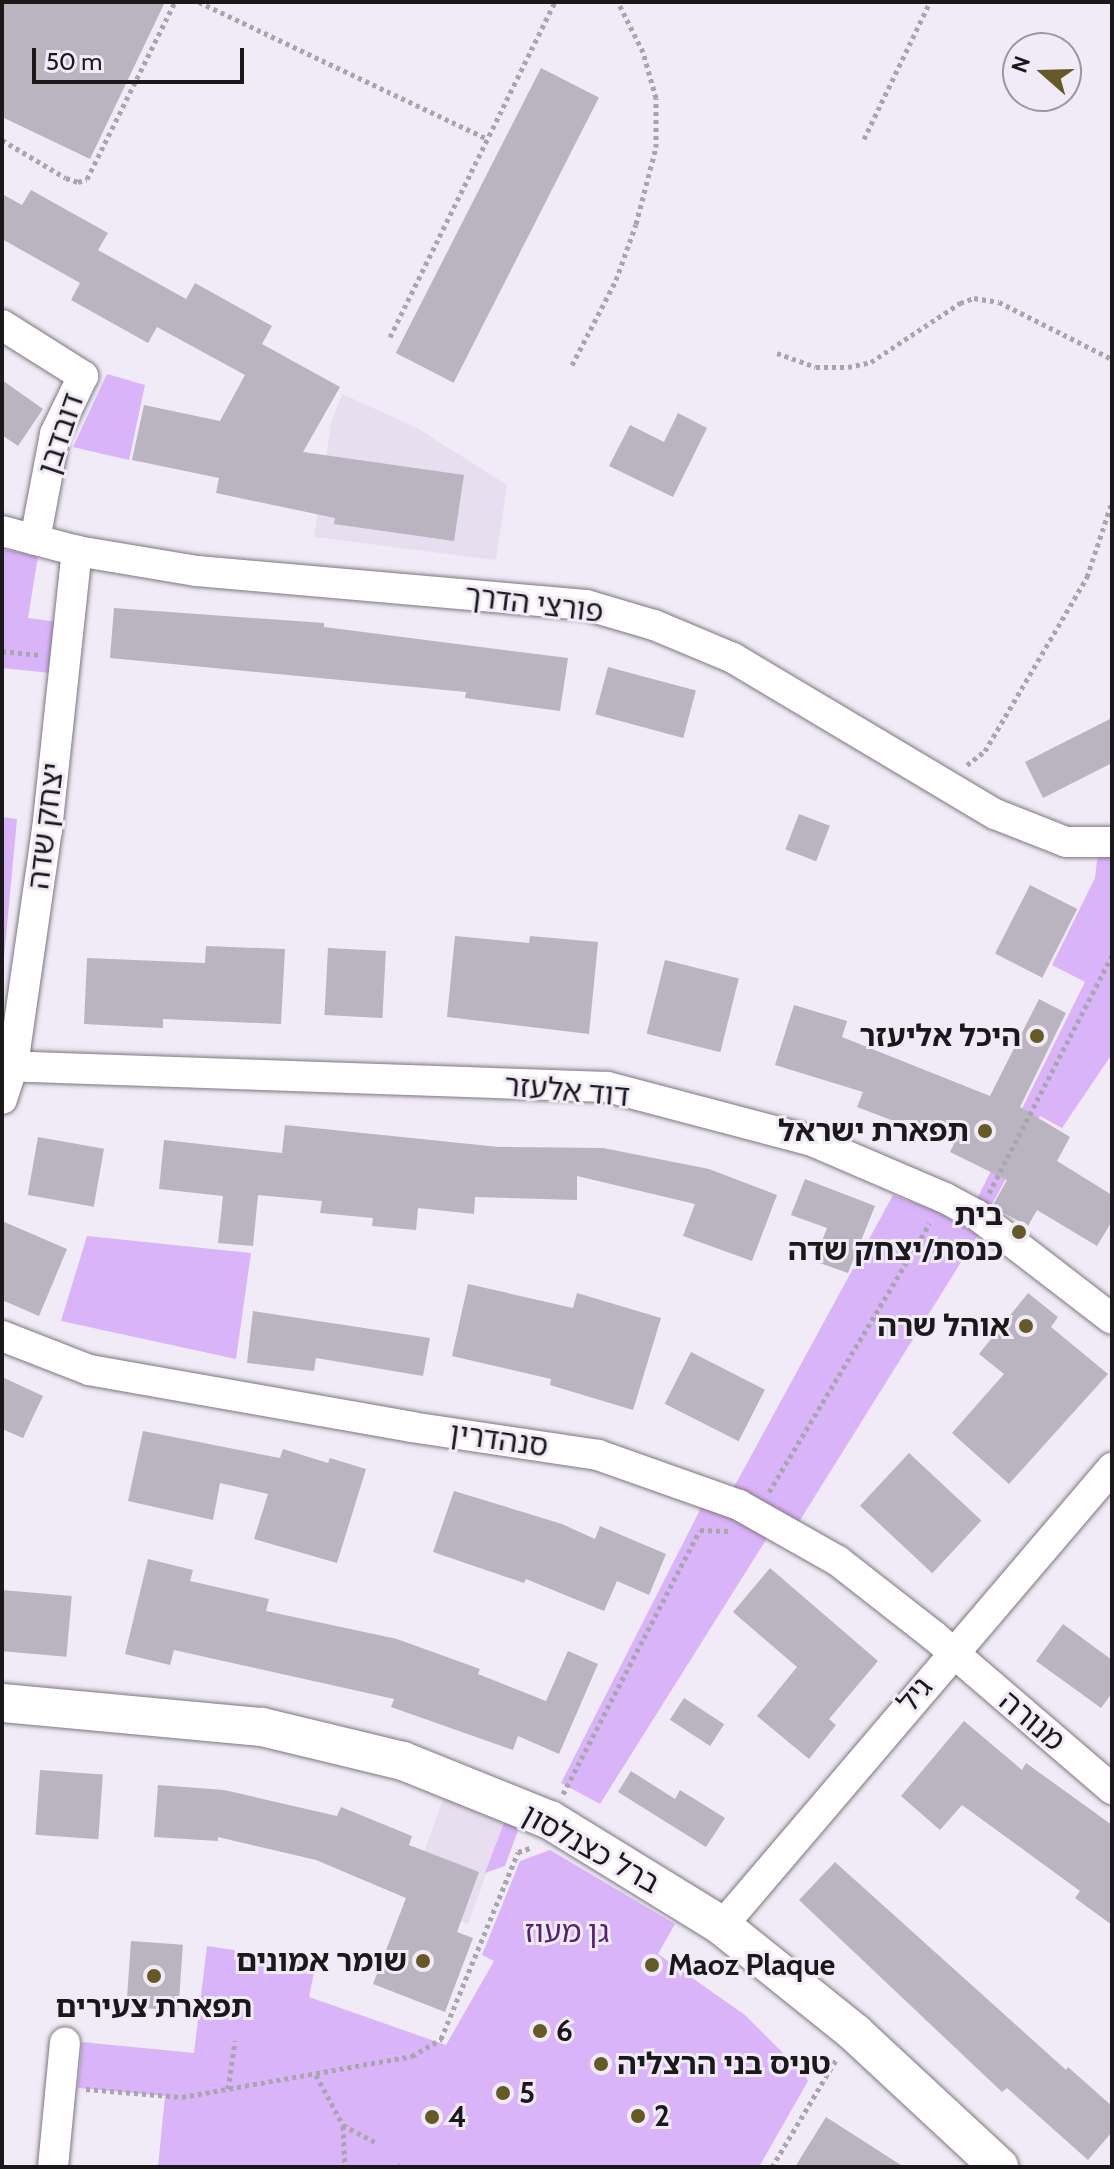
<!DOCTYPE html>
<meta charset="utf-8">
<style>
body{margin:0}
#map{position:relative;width:1114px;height:2169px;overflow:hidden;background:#f0ebf6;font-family:Cabin,"Noto Sans Hebrew",sans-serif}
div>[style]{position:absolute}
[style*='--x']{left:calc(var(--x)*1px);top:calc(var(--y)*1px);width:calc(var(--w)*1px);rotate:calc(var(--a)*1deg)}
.built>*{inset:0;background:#e7def0;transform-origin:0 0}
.green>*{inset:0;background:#dab4f9}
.building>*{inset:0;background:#b9b4bf;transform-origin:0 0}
.path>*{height:5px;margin-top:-2.5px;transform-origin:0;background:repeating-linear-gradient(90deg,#a9a5ad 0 4px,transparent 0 8px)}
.roads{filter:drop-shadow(0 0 2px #7c7781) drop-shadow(0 0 2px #7c7781)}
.minor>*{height:30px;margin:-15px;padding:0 15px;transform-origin:15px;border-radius:15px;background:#fff}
.tertiary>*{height:38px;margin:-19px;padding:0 19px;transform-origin:19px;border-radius:19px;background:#fff}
.dots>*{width:22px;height:22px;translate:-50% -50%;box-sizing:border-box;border:4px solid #f0ebf6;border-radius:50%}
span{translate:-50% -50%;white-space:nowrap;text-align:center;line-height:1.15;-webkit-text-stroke:6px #f0ebf6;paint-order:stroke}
.street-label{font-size:30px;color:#1b181c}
.poi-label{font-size:30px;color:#1b181c;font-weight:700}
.right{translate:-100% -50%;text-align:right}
.left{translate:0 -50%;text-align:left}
.park-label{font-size:30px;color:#552275}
.frame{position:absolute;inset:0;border:4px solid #1b181c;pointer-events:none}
.north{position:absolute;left:1002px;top:32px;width:80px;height:80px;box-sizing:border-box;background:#f0ebf6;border:2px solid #9b979f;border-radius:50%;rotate:290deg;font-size:22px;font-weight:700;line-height:32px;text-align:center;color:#1b181c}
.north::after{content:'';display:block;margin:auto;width:28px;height:36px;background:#635a26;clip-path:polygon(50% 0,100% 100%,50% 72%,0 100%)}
.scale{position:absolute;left:32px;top:48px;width:212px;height:36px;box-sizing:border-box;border:4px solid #1b181c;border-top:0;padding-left:10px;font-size:24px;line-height:28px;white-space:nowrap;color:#1b181c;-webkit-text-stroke:6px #f0ebf6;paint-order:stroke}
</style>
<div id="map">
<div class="built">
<div style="clip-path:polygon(342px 394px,417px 428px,507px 485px,496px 560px,314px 537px,331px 423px)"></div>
<div style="left:444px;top:1797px;width:66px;height:111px;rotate:20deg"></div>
</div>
<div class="green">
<div style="clip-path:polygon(107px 374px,145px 385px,129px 460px,73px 447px)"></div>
<div style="clip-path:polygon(2px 549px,38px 556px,28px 618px,57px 622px,51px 673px,2px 668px)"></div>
<div style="clip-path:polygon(2px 817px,17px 819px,2px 979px)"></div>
<div style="clip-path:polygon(1099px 844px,1112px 844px,1112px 1054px,1062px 1128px,1040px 1116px,990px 1208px,976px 1201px,1085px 982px,1052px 965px,1095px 878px)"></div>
<div style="clip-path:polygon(893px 1195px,936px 1211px,978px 1235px,792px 1533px,776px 1524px,600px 1804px,561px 1783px,704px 1502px,721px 1507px,739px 1478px)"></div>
<div style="clip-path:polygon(87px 1236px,251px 1253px,236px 1359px,61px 1321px)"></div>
<div style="clip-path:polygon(504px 1823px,519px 1828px,505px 1866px,485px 1873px)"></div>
<div style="clip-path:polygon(550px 1850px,675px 1924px,658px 1954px,745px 2015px,805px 2075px,808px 2081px,759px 2167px,401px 2167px,402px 2164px,396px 2167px,158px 2167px,165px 2096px,78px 2088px,82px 2042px,194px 2053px,207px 1946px,316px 1962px,309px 1997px,446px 2045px,494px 1961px,482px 1955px,520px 1861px)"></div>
</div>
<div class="building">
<div style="clip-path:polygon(2px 2px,165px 2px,90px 159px,2px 117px)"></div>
<div style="left:541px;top:68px;width:65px;height:320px;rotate:27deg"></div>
<div style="clip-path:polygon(31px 190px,108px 233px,98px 250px,186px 299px,195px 283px,272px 326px,262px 344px,340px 387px,303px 452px,464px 475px,454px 541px,334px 524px,335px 518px,216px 493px,219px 478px,132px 460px,144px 405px,220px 421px,245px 375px,157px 327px,148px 343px,71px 300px,80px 283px,2px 239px,2px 194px,22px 205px)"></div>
<div style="clip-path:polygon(2px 380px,43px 409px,18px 446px,2px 435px)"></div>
<div style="clip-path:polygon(678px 413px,707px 428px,673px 497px,609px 466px,630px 425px,664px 442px)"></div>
<div style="clip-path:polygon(114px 608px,324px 623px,324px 627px,568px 658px,560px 711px,465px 698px,466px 692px,110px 658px)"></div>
<div style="left:608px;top:667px;width:91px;height:49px;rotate:15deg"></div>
<div style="clip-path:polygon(1112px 718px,1112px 763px,1043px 798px,1025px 762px)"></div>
<div style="left:799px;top:814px;width:33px;height:38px;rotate:21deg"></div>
<div style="left:1030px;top:885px;width:53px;height:77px;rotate:27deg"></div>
<div style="clip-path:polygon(455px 936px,529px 943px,530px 936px,598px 942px,589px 1034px,447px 1017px)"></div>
<div style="clip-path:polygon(206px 946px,285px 949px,281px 1024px,163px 1019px,163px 1028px,84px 1024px,87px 958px,205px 963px)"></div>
<div style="left:328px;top:948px;width:58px;height:67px;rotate:3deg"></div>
<div style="left:665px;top:960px;width:76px;height:76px;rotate:14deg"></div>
<div style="clip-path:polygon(1039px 999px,1066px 1013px,1020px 1107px,1070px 1137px,1057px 1161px,1112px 1195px,1112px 1221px,1097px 1246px,1037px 1210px,1028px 1226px,1002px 1212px,993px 1205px,1007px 1180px,950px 1152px,954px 1144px,857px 1107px,863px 1092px,775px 1065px,794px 1005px,847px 1021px,842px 1037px,990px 1096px)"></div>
<div style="clip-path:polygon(285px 1125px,499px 1147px,603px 1148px,709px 1169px,777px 1195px,752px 1261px,683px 1236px,695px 1204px,577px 1176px,577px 1200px,475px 1197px,474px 1214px,418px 1208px,416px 1230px,372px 1226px,373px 1218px,320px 1213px,322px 1201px,258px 1195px,253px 1246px,218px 1243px,223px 1196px,159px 1189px,164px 1140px,282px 1153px)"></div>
<div style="left:38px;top:1137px;width:67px;height:59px;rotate:10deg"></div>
<div style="clip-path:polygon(805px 1179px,875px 1206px,848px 1273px,814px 1261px,827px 1228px,791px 1215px)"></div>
<div style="clip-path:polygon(2px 1221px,67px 1249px,39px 1316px,2px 1300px)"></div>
<div style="clip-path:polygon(468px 1284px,573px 1308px,577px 1293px,661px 1318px,633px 1410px,550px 1385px,551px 1379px,452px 1356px)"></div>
<div style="clip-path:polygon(1028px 1293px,1058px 1317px,1051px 1327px,1108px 1374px,1009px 1484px,952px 1433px,1004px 1374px,979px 1354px)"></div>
<div style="clip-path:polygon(253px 1311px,430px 1338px,423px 1376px,316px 1358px,314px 1371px,247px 1363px)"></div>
<div style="left:691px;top:1352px;width:83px;height:58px;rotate:27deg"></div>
<div style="clip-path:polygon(2px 1377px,43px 1396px,23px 1438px,2px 1429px)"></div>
<div style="clip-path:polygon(143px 1431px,280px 1458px,283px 1449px,328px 1463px,330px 1458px,366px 1469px,337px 1563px,254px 1539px,268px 1494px,220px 1483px,213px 1520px,128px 1501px)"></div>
<div style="left:909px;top:1453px;width:99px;height:72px;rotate:43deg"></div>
<div style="clip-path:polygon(454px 1491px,562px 1524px,595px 1539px,600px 1526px,666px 1554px,649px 1595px,617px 1581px,604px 1611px,526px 1579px,524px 1583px,433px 1552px)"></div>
<div style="clip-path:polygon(148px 1559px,193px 1570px,190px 1581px,269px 1599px,266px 1611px,397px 1639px,480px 1669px,478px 1674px,546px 1701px,568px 1651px,598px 1664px,559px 1754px,518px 1736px,513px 1750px,391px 1707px,394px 1699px,174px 1650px,170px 1665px,125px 1654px)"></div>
<div style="clip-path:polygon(770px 1568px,878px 1661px,829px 1719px,836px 1725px,809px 1759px,757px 1716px,797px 1667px,733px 1612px)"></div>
<div style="left:2px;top:1590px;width:70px;height:61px;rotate:5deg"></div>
<div style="clip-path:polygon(1063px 1624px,1112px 1660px,1112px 1693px,1101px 1708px,1036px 1661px)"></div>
<div style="left:684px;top:1698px;width:48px;height:26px;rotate:33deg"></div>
<div style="clip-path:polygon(964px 1721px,1022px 1770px,1026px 1763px,1112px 1825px,1112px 1925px,1075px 1898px,1080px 1891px,962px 1805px,940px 1830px,901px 1796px)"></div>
<div style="left:40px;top:1770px;width:63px;height:65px;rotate:4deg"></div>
<div style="clip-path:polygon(631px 1771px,675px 1799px,680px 1790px,725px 1818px,706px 1847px,618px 1792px)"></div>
<div style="clip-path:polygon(158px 1785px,224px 1790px,337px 1816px,341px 1807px,412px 1836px,409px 1845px,479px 1872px,457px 1932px,473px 1938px,445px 2012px,373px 1984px,406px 1898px,316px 1860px,218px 1837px,218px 1841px,154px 1837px)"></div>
<div style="clip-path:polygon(835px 1862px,1066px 2070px,1068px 2067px,1112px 2106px,1112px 2132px,1088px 2160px,1007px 2088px,1002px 2092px,799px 1900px)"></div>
<div style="left:131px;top:1941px;width:52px;height:66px;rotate:4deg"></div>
<div style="clip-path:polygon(826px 2117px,904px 2167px,795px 2167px)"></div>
</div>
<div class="path">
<div style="--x:199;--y:2;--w:319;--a:25.4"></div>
<div style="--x:864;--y:139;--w:152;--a:-64.3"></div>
<div style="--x:2;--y:140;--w:74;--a:30.7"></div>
<div style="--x:66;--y:178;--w:13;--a:18"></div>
<div style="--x:78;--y:182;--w:9;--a:-18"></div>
<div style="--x:87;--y:179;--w:198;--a:-63.6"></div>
<div style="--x:390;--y:337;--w:373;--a:-63.8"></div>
<div style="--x:777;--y:353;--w:41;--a:19.7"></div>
<div style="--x:816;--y:367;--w:32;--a:0"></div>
<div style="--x:848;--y:367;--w:24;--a:-12"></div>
<div style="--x:871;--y:362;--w:107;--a:-33.5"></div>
<div style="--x:960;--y:303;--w:15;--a:-20"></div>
<div style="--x:974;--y:298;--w:25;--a:9"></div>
<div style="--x:999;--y:302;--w:127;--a:26.8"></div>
<div style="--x:572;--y:365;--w:96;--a:-62.6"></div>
<div style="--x:616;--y:280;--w:59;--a:-70.3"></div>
<div style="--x:636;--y:224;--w:80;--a:-75.4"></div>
<div style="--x:656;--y:147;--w:49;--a:-90"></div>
<div style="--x:656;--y:98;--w:48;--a:-105.8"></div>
<div style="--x:643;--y:52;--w:56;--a:-116.6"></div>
<div style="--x:2;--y:651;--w:37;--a:6"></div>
<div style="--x:967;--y:765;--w:23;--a:-38"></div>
<div style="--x:985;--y:751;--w:202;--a:-59.6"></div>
<div style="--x:1087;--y:577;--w:79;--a:-71.6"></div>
<div style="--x:989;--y:1193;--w:267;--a:-62.6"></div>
<div style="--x:769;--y:1492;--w:313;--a:-59.1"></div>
<div style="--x:563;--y:1794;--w:297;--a:-62.6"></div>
<div style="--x:700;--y:1530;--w:28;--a:2"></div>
<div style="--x:187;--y:2003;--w:37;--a:6"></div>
<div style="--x:316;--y:2075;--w:57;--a:61.6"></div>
<div style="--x:343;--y:2125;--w:36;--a:28"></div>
<div style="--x:86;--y:2089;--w:96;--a:4.8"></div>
<div style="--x:182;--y:2097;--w:234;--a:-10.1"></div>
<div style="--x:412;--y:2056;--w:34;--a:-30"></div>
<div style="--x:441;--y:2039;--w:202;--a:-67.6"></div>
<div style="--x:518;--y:1852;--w:13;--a:-18"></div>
<div style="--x:228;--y:2089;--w:49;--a:-81.7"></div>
<div style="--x:343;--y:2126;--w:41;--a:87.2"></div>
<div style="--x:398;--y:2167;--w:4;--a:-34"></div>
<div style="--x:772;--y:2167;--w:127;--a:-59.2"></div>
</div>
<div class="roads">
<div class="minor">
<div style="--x:2;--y:325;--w:96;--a:32.2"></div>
<div style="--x:83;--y:376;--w:64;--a:115.8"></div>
<div style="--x:55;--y:434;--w:108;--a:100.7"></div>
<div style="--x:2;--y:531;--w:78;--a:14.9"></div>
<div style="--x:77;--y:551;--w:122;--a:9.5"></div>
<div style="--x:197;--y:571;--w:390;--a:5"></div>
<div style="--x:586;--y:605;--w:71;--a:16.4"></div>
<div style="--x:654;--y:625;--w:86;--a:22.7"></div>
<div style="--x:733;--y:658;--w:305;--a:30.8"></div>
<div style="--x:995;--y:814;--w:76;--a:21.5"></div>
<div style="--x:1066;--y:842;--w:46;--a:0"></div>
<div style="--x:2;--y:1066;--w:606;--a:1.98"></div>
<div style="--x:608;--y:1087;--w:211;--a:14.8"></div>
<div style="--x:812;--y:1141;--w:145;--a:23.2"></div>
<div style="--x:945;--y:1198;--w:36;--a:28"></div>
<div style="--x:977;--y:1215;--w:170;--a:37.6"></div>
<div style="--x:2;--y:1099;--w:36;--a:-72"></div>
<div style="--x:13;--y:1065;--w:237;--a:-81.8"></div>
<div style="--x:47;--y:830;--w:281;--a:-83.9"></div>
<div style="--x:2;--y:1336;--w:93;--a:21.3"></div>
<div style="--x:89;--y:1370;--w:327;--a:10"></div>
<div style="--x:411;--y:1427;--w:189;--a:8.5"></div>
<div style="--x:598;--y:1455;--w:150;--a:19.5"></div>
<div style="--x:739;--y:1505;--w:114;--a:29.5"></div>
<div style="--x:838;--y:1561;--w:122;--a:38"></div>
<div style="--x:934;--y:1636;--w:235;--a:40.7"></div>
<div style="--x:722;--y:1926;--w:602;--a:-49.58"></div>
<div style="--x:53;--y:2167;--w:125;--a:-84.5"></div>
</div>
<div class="tertiary">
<div style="--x:2;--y:1703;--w:261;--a:5.3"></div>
<div style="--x:262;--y:1727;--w:145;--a:13.6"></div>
<div style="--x:403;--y:1761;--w:158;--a:21.9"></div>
<div style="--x:550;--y:1820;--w:202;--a:31.6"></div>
<div style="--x:722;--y:1926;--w:171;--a:38.8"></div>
<div style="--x:855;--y:2033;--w:197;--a:42.9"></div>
</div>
</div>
<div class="dots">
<div style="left:1037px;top:1036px;background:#635a26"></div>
<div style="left:985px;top:1131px;background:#635a26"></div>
<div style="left:1019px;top:1232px;background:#635a26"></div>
<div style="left:1026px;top:1326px;background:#635a26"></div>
<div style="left:423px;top:1961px;background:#635a26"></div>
<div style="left:652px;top:1965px;background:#635a26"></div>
<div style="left:154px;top:1976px;background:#635a26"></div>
<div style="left:540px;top:2031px;background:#635a26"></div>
<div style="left:601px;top:2064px;background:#635a26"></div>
<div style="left:503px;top:2093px;background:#635a26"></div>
<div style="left:638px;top:2116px;background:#635a26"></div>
<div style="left:432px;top:2117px;background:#635a26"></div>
</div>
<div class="street-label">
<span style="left:61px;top:434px;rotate:-71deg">דובדבן</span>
<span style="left:534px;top:604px;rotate:7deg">פורצי הדרך</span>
<span style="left:46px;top:826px;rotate:-83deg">יצחק שדה</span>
<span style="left:567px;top:1091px;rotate:5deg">דוד אלעזר</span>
<span style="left:499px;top:1440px;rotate:8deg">סנהדרין</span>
<span style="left:915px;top:1695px;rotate:-50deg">גיל</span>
<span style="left:1032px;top:1721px;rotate:40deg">מנורה</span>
<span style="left:591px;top:1849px;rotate:29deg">ברל כצנלסון</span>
</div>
<div class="poi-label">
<span class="right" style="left:1021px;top:1036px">היכל אליעזר</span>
<span class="right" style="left:969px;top:1131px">תפארת ישראל</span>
<span class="right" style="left:1003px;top:1232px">בית<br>כנסת/יצחק שדה</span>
<span class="right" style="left:1010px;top:1326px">אוהל שרה</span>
<span class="right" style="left:407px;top:1961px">שומר אמונים</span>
<span class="left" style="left:668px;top:1965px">Maoz Plaque</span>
<span style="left:154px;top:2007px">תפארת צעירים</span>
<span class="left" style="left:556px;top:2031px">6</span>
<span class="left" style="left:617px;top:2064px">טניס בני הרצליה</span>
<span class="left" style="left:519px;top:2093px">5</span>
<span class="left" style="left:654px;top:2116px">2</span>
<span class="left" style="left:448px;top:2117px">4</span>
</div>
<div class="park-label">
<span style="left:567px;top:1932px">גן מעוז</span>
</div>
<div class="frame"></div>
<div class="north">N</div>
<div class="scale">50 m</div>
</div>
